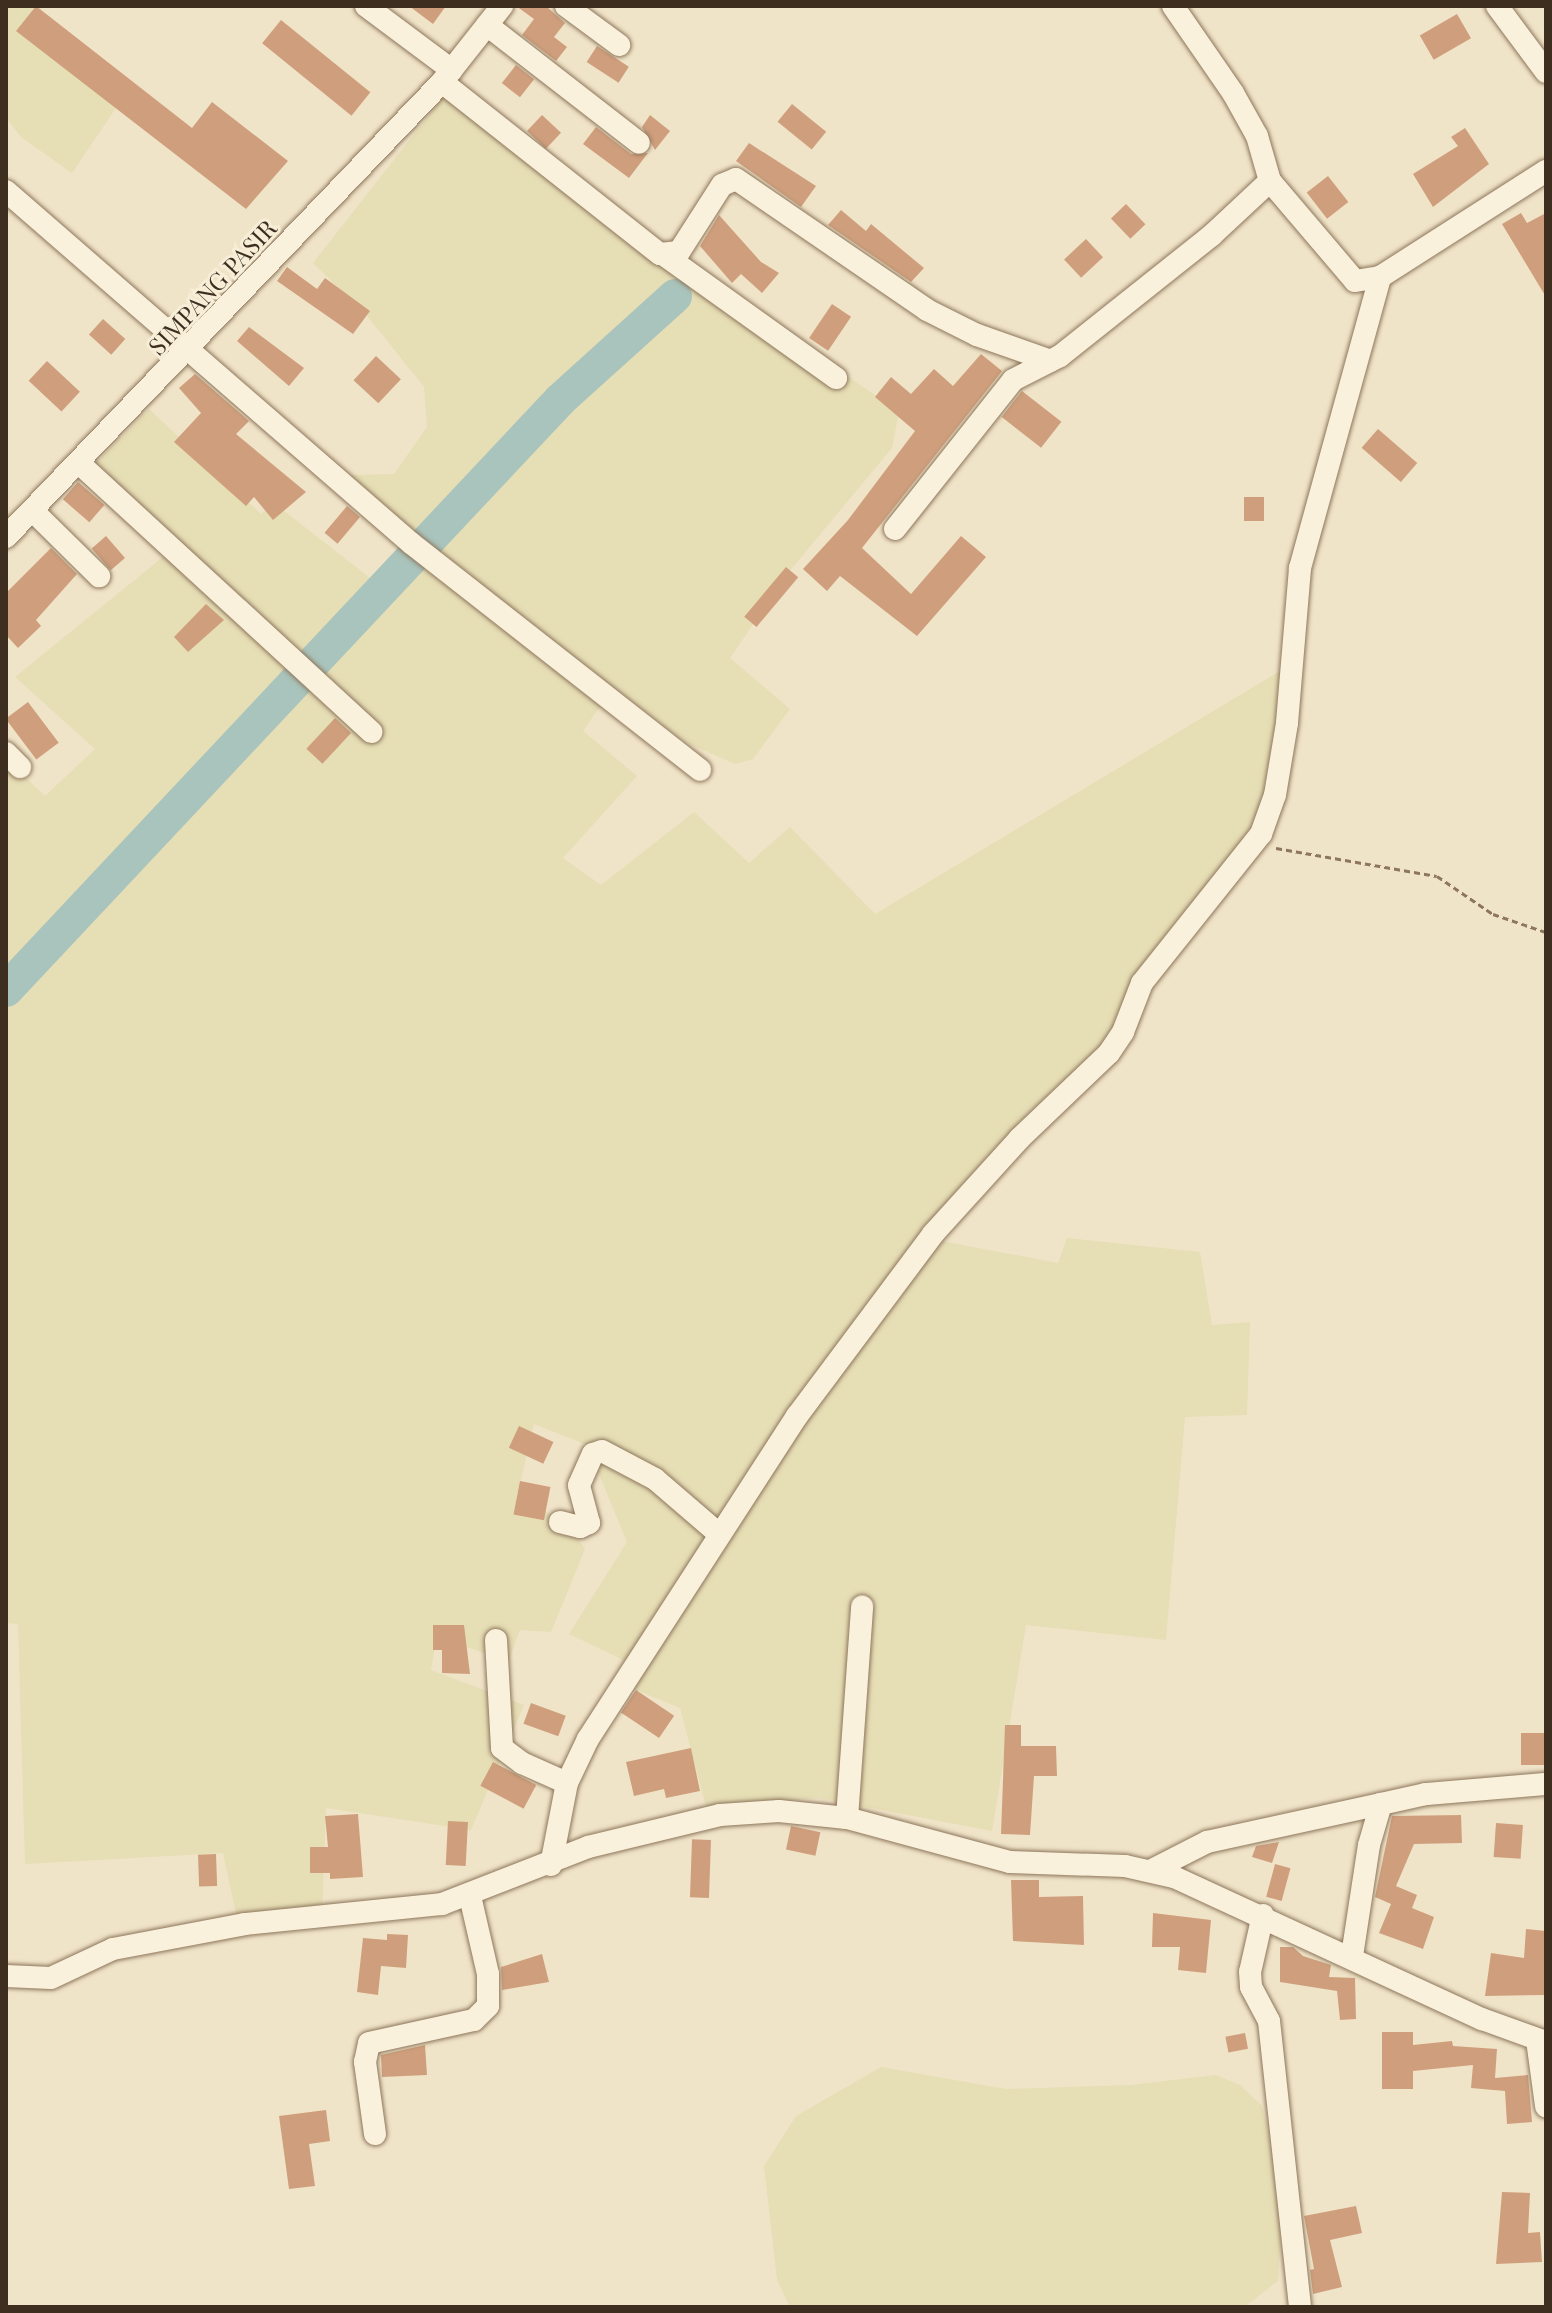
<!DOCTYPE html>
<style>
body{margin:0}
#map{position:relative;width:1552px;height:2313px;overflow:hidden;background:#f0e4c8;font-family:"Playfair Display",serif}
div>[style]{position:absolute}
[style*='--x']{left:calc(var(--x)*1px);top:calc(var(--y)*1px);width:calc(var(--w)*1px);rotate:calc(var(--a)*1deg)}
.farmland>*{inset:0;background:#e6deb5}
.river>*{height:34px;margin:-17px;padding:0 17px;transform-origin:17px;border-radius:17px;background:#a9c4bc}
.building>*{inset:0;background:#cf9f7d;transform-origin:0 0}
.path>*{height:3px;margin-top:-1.5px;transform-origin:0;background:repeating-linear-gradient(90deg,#8d765c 0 6px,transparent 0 10px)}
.roads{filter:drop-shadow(0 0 2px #8d765c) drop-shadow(0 0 2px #8d765c)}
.minor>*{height:22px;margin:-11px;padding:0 11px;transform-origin:11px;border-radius:11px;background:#faf1dc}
span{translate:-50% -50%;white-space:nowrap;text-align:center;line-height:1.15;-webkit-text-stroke:6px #f7eed8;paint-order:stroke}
.street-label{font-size:24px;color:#3d2e20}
.frame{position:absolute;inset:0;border:8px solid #3d2e20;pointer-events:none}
</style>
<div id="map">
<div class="farmland">
<div style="clip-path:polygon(6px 6px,43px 6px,25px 30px,118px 105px,72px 173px,21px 137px,6px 118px)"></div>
<div style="clip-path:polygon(444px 96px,899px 412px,892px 448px,788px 573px,730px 658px,790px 709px,753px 759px,735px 764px,685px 742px,355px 489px,352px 475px,394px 474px,427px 427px,424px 387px,368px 317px,313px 263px)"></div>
<div style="clip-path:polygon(149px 409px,261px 514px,274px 503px,379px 585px,411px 551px,601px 705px,583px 731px,637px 776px,563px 858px,601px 885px,694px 812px,749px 863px,790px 827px,875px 914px,1300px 659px,1270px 838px,1135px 1011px,936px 1240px,1058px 1263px,1067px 1238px,1200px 1252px,1212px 1325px,1250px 1322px,1247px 1415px,1185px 1417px,1166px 1640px,1026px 1625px,992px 1831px,819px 1798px,706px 1807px,680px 1708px,631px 1688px,638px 1667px,569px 1634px,627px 1542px,587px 1445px,534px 1424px,516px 1500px,567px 1521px,585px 1549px,551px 1632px,520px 1630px,508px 1662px,437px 1636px,431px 1670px,524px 1705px,471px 1830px,326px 1808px,322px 1914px,238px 1923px,223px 1853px,25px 1864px,18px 1624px,6px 1623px,6px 759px,45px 796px,95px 749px,15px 677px,174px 548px,92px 467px)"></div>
<div style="clip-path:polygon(881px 2067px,1006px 2089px,1130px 2085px,1216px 2075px,1240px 2085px,1262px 2106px,1283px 2185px,1278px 2281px,1244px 2307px,790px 2307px,777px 2280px,764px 2166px,796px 2116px)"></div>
</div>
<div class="river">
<div style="--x:6;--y:990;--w:809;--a:-46.8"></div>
<div style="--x:560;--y:400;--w:155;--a:-42.1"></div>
</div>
<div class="building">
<div style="clip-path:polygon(36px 6px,192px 128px,212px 102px,288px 161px,246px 209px,16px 31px)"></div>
<div style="clip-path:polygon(409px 6px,446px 6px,433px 24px)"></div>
<div style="clip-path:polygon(516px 6px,546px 6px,565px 23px,554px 37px,567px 47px,556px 61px,522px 35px,534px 19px)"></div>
<div style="left:1457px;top:14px;width:28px;height:43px;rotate:60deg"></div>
<div style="left:281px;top:20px;width:115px;height:30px;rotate:39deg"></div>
<div style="left:597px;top:46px;width:38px;height:19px;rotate:33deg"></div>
<div style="left:516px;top:65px;width:23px;height:23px;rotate:38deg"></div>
<div style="left:792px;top:104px;width:44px;height:23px;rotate:39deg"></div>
<div style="left:542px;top:115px;width:26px;height:22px;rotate:43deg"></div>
<div style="clip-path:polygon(650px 115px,670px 131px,655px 150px,642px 127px)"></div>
<div style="clip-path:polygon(596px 127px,631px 154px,648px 153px,629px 178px,583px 144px)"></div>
<div style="clip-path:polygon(1465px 128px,1489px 164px,1433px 207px,1413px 174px,1458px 146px,1451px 137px)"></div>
<div style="clip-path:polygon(749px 143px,816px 186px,801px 207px,736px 161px)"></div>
<div style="left:1328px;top:176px;width:33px;height:27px;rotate:52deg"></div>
<div style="left:1126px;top:204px;width:28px;height:21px;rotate:46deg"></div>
<div style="clip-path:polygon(841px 210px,866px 231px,871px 224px,924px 268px,911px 282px,828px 225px)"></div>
<div style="clip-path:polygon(1521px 213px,1527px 223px,1546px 213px,1546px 297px,1502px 224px)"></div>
<div style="clip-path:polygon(719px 215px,761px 262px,779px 273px,762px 293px,741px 274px,732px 283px,700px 246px)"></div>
<div style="left:1086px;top:239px;width:25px;height:30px;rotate:47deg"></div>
<div style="clip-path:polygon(287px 267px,317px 289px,325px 278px,370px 311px,353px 334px,277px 281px)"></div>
<div style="left:832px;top:304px;width:23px;height:41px;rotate:34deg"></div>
<div style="left:103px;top:319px;width:30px;height:21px;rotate:42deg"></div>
<div style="clip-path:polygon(249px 327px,304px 368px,289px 386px,237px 341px)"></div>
<div style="clip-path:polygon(981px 354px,1002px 371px,862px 548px,911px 594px,961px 536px,986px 557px,917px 636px,840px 576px,827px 591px,803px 569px,848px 520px,915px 431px,875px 397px,891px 377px,911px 394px,934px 369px,953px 386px)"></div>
<div style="left:376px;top:356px;width:34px;height:33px;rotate:43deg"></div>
<div style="left:47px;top:361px;width:45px;height:27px;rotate:43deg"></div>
<div style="clip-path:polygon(195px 374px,249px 421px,236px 434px,306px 492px,273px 520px,254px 497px,246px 506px,174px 442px,201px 413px,179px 388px)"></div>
<div style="left:1022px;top:391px;width:50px;height:33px;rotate:38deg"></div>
<div style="left:1378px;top:429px;width:52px;height:25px;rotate:41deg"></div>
<div style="left:78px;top:482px;width:35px;height:23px;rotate:41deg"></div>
<div style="left:1244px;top:497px;width:20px;height:24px"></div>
<div style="left:347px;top:506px;width:17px;height:35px;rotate:40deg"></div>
<div style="left:106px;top:536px;width:29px;height:19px;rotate:49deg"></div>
<div style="clip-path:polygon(51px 548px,77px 574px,36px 620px,41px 626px,18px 648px,6px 635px,6px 593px)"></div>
<div style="left:786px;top:567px;width:16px;height:65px;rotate:40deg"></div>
<div style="clip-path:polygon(206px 604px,224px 620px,188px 652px,174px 637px)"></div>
<div style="left:28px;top:702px;width:51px;height:28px;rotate:53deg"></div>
<div style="left:335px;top:718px;width:22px;height:42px;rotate:43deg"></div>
<div style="left:519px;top:1426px;width:38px;height:24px;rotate:25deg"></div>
<div style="left:520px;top:1481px;width:31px;height:34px;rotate:11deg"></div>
<div style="clip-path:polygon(433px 1625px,464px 1625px,470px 1674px,442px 1673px,442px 1650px,433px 1650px)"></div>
<div style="left:636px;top:1690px;width:46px;height:27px;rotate:34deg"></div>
<div style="left:531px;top:1703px;width:37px;height:22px;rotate:20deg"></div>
<div style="clip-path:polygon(1005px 1725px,1021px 1725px,1021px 1746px,1056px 1746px,1057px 1776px,1034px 1776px,1030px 1835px,1001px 1834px)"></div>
<div style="left:1546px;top:1733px;width:32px;height:25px;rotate:90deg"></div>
<div style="clip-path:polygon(691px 1748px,700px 1791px,666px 1798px,664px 1789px,634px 1796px,626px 1762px)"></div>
<div style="left:493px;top:1762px;width:49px;height:27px;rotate:28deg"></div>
<div style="clip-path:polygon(358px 1814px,363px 1877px,330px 1879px,330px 1873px,310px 1873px,310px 1847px,328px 1847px,325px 1816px)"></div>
<div style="clip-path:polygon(1461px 1815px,1462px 1843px,1414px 1844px,1396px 1886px,1417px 1895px,1412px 1908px,1434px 1917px,1423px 1949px,1379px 1933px,1391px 1904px,1375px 1897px,1392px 1816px)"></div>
<div style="left:448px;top:1821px;width:20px;height:44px;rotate:3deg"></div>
<div style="left:1496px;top:1823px;width:27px;height:34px;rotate:4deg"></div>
<div style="left:791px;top:1826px;width:30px;height:24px;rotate:12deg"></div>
<div style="left:711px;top:1840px;width:58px;height:19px;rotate:92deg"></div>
<div style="clip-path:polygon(1279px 1842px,1272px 1863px,1252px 1857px,1256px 1846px)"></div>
<div style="left:216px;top:1854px;width:32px;height:18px;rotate:88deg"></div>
<div style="left:1275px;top:1864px;width:16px;height:34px;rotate:15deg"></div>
<div style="clip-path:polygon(1011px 1880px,1039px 1880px,1039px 1897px,1083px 1896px,1084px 1945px,1013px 1941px)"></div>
<div style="clip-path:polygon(1153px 1913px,1211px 1920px,1206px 1973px,1178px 1970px,1180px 1947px,1152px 1947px)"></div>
<div style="clip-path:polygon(1526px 1929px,1546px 1931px,1546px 1995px,1485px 1996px,1491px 1953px,1524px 1958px)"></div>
<div style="clip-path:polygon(387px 1934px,408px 1935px,406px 1968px,381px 1966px,378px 1995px,357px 1992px,363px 1938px,387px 1940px)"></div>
<div style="clip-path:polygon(1280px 1947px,1293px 1947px,1303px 1956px,1331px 1965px,1329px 1977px,1355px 1978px,1356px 2019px,1340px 2020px,1337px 1991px,1280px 1982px)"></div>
<div style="clip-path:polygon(542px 1954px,549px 1982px,502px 1990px,501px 1967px)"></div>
<div style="clip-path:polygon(1382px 2032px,1413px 2032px,1413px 2045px,1452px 2041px,1453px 2046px,1497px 2049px,1495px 2078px,1528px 2075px,1532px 2122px,1507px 2124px,1505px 2091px,1471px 2088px,1473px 2065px,1413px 2071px,1413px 2089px,1382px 2089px)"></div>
<div style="left:1245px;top:2033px;width:16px;height:20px;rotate:79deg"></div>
<div style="clip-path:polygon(425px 2045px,427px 2075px,382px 2077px,381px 2055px)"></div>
<div style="clip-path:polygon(326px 2110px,330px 2141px,309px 2144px,315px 2186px,289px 2189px,279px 2116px)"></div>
<div style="clip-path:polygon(1502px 2192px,1530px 2193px,1528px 2233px,1540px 2232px,1542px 2262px,1496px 2264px)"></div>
<div style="clip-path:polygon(1356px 2206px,1362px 2233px,1330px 2240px,1342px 2287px,1313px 2294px,1310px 2270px,1314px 2269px,1304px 2216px)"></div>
</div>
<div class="path">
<div style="--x:1276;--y:848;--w:163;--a:9.9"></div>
<div style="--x:1437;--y:876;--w:68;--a:34.2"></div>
<div style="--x:1493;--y:914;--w:56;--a:18.8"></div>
</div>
<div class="roads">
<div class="minor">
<div style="--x:366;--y:6;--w:107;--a:36.7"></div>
<div style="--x:566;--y:6;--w:66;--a:36.3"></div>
<div style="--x:1173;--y:6;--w:106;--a:55.4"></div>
<div style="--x:1233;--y:93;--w:49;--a:60.8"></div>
<div style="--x:1257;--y:136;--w:47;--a:73.9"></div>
<div style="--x:1270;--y:181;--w:131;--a:49.6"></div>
<div style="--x:1355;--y:281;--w:25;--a:-9"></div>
<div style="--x:1380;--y:277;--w:197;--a:-32.6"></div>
<div style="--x:1497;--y:6;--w:82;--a:53.4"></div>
<div style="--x:487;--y:25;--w:192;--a:37.8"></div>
<div style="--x:442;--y:82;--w:278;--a:38.3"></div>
<div style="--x:660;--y:254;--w:19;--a:-6"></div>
<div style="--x:679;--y:252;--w:80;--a:-57.3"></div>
<div style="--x:722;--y:185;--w:15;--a:-23"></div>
<div style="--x:736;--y:179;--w:232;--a:34.4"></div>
<div style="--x:927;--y:310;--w:56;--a:26.6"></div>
<div style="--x:977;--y:335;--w:78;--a:19.4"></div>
<div style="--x:6;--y:191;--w:538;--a:41.01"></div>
<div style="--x:412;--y:544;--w:366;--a:38.1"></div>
<div style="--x:667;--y:257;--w:208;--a:35.6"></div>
<div style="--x:80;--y:464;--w:396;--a:42.6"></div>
<div style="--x:33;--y:511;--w:93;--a:44.6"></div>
<div style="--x:895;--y:529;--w:190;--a:-51.6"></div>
<div style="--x:1013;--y:380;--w:53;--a:-27.1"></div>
<div style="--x:1060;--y:356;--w:194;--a:-38.5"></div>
<div style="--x:1212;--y:235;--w:79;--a:-43"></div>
<div style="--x:6;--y:537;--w:630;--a:-46.22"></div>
<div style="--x:442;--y:82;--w:97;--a:-51.7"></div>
<div style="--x:6;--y:753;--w:20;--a:45"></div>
<div style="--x:560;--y:1522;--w:21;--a:14"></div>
<div style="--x:580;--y:1527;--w:10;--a:-24"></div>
<div style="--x:589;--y:1523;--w:39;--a:-105"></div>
<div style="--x:579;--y:1485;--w:34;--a:-66"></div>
<div style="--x:593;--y:1454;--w:9;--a:-18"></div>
<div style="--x:602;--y:1451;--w:60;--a:27.8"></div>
<div style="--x:655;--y:1479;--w:84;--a:40.7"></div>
<div style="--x:496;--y:1640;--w:108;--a:86.8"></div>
<div style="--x:502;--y:1748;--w:25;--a:37"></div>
<div style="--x:522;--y:1763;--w:49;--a:24"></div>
<div style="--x:847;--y:1818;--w:212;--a:-85.9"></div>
<div style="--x:551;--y:1865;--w:84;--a:-79"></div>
<div style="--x:567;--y:1783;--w:49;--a:-64.5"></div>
<div style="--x:588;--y:1739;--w:385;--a:-57.1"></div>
<div style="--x:797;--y:1416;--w:227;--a:-53.2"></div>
<div style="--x:933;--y:1234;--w:128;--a:-47.8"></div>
<div style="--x:1019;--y:1139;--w:124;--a:-43.7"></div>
<div style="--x:1109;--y:1053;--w:25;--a:-56"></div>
<div style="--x:1123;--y:1032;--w:53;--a:-68.8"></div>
<div style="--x:1142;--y:983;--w:191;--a:-51.4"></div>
<div style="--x:1261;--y:834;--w:41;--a:-70.3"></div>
<div style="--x:1275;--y:795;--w:73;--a:-80.5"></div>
<div style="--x:1287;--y:723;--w:156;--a:-85.2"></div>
<div style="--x:1300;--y:568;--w:302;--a:-74.6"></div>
<div style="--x:1152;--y:1870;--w:62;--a:-27"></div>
<div style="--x:1207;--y:1842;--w:178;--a:-12.3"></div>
<div style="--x:1381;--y:1804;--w:46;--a:-12.5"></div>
<div style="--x:1426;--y:1794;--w:120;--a:-4.8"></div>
<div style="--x:1263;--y:1915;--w:58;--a:102.8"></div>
<div style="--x:1250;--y:1972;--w:15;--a:86"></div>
<div style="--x:1251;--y:1987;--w:38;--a:62"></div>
<div style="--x:1269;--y:2021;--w:288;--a:83.8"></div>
<div style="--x:1352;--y:1956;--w:112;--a:-81.3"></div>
<div style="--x:1369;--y:1845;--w:43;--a:-73.7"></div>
<div style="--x:6;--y:1976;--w:45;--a:2.5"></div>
<div style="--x:51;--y:1978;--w:68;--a:-25.1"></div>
<div style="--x:113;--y:1949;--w:134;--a:-10.7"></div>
<div style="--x:245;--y:1924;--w:198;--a:-5.8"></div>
<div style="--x:442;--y:1904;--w:157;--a:-21.3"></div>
<div style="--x:588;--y:1847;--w:136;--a:-13.6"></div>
<div style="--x:720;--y:1815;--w:59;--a:-3.9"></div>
<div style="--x:779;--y:1811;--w:68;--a:5.9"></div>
<div style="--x:847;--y:1818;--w:169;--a:15.1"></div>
<div style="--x:1010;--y:1862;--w:115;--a:2"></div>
<div style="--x:1125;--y:1866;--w:50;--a:12.7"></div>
<div style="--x:1174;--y:1877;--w:339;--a:24.8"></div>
<div style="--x:1482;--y:2019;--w:68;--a:19.8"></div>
<div style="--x:1537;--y:2040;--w:67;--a:82.2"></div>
<div style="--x:375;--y:2134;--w:73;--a:-97.9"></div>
<div style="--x:365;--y:2062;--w:19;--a:-78"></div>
<div style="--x:369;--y:2043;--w:107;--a:-12.4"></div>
<div style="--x:474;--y:2020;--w:20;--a:-45"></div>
<div style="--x:488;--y:2006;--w:32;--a:-90"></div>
<div style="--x:488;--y:1974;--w:80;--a:-103"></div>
</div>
</div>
<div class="street-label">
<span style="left:212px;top:287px;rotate:-47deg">SIMPANG PASIR</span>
</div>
<div class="frame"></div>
</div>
